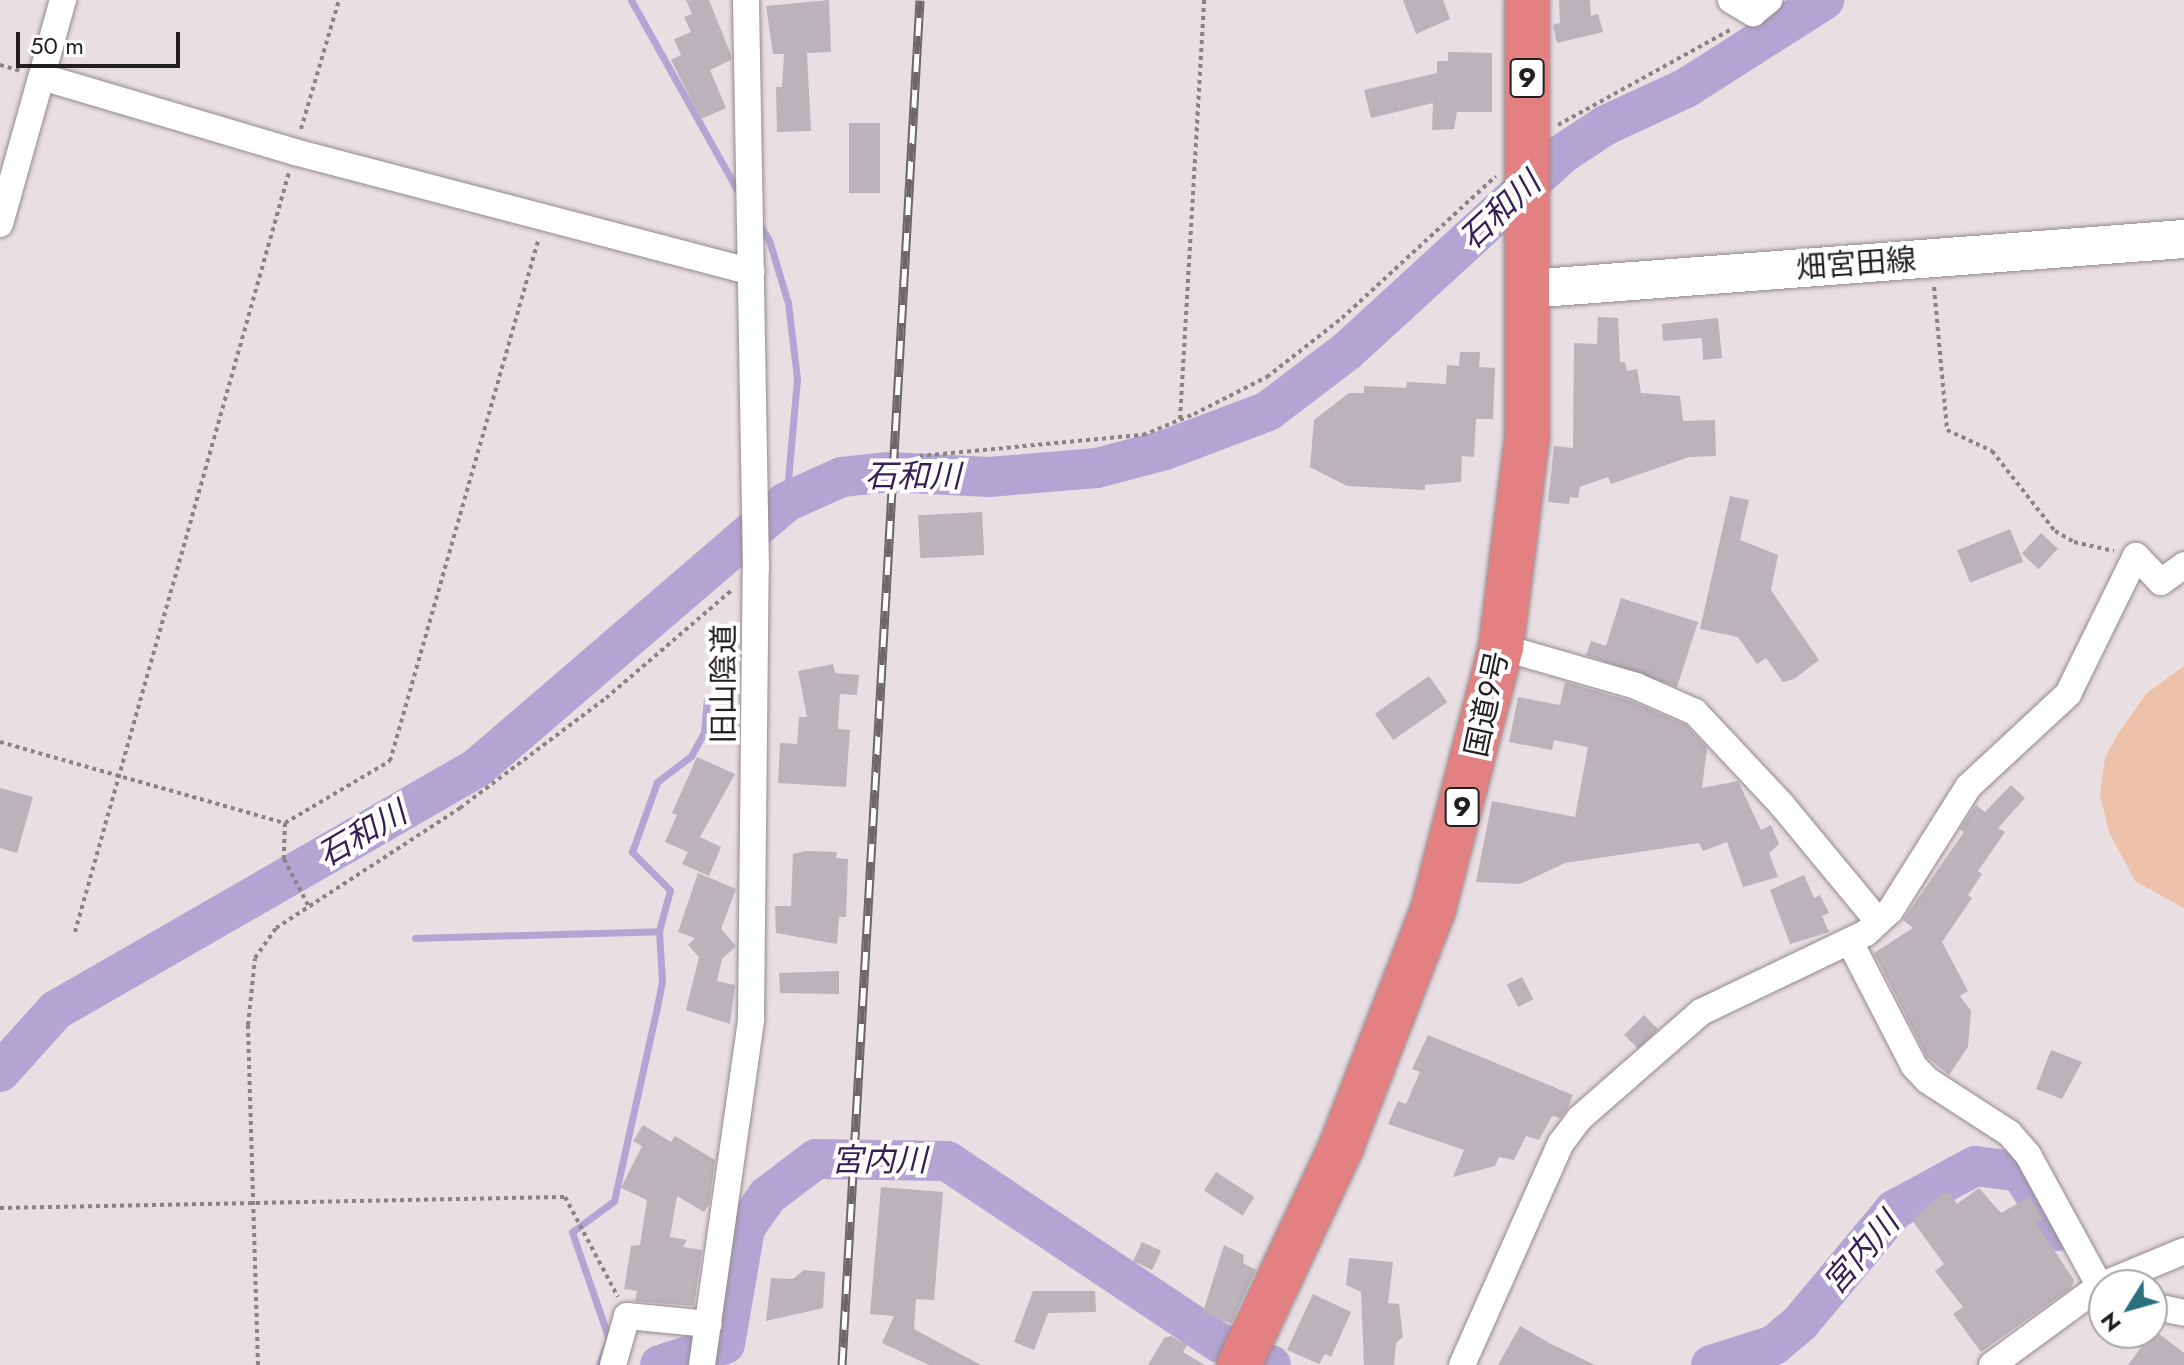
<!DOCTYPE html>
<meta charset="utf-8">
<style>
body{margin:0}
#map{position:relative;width:2184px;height:1365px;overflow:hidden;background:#e9dee2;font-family:Jost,"Noto Sans JP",sans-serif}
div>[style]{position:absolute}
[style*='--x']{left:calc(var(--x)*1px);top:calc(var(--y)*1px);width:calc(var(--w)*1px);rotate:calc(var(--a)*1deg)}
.green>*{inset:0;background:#edc0a9}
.stream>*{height:7px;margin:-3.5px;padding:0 3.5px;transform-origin:3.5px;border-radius:3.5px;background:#b2a5d3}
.river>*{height:40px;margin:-20px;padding:0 20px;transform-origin:20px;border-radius:20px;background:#b2a5d3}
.building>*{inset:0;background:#bab3ba;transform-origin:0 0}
.path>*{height:4px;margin-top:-2px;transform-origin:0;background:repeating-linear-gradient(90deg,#8a8386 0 4px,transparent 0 8px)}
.roads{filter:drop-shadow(0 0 2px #948a8d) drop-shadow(0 0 2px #948a8d)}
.minor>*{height:26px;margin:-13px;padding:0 13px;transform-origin:13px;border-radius:13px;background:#fff}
.secondary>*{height:38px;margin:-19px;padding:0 19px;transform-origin:19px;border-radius:19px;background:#fff}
.trunk>*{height:44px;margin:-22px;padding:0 22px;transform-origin:22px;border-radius:22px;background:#e38082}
.rail>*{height:9px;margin-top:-4.5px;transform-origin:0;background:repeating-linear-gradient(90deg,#fff 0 18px,#6d6769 0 36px);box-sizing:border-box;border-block:2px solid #6d6769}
span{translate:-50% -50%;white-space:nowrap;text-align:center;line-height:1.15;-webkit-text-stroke:8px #fff;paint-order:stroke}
.shield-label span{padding:2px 6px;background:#fff;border:2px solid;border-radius:6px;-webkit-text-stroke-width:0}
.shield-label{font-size:28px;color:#231f21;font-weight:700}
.street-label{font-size:30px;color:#231f21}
.water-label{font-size:32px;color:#341f57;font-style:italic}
.north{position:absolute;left:2088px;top:1269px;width:80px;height:80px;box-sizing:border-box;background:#fff;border:2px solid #a7a5a6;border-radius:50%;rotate:233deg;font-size:22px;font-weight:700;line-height:32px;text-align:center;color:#231f21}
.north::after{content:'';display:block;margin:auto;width:28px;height:36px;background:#2a707f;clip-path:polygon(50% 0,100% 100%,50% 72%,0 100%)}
.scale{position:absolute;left:16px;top:32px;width:164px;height:36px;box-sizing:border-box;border:4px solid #231f21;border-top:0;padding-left:10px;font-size:24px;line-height:28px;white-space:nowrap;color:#231f21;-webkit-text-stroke:6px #fff;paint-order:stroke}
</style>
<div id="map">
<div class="green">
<div style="clip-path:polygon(2184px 666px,2184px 908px,2135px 881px,2109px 832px,2100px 795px,2105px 758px,2116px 737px,2146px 694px)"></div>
</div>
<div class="stream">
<div style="--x:631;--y:0;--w:221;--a:60.8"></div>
<div style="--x:759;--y:224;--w:19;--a:58"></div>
<div style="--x:769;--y:240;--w:66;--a:73.2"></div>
<div style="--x:788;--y:303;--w:77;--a:83.2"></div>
<div style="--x:797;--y:379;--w:123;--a:95.1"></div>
<div style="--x:415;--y:938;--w:244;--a:-1.6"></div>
<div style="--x:599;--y:1365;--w:28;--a:-69"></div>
<div style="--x:609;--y:1339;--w:113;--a:-109.1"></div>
<div style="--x:572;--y:1232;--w:52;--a:-36.4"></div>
<div style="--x:614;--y:1201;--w:194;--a:-77.5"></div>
<div style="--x:656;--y:1012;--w:32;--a:-79"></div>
<div style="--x:662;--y:981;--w:50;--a:-93.4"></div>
<div style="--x:659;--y:931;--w:42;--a:-75"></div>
<div style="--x:670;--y:890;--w:54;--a:-135"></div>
<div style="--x:632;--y:852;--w:74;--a:-70.3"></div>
<div style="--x:657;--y:782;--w:43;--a:-37.4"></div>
<div style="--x:691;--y:756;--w:26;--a:-61"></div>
<div style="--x:704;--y:733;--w:33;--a:-85"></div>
</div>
<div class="river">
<div style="--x:0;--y:1072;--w:84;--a:-47.9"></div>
<div style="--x:56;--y:1010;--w:487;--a:-29.9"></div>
<div style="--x:478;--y:767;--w:406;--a:-40.7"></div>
<div style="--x:786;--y:502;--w:61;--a:-24.1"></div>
<div style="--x:842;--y:477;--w:47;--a:-6.1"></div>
<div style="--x:889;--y:472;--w:100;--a:2.9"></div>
<div style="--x:989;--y:477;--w:108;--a:-4.8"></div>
<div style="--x:1097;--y:468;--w:70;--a:-14.8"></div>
<div style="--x:1165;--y:450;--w:110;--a:-20.7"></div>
<div style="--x:1268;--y:411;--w:99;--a:-37.2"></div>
<div style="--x:1347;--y:351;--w:292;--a:-42.5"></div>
<div style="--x:1562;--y:154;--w:53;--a:-33.4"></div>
<div style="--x:1606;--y:125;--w:88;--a:-24.8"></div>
<div style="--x:1686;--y:88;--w:164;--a:-32.5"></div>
<div style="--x:1265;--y:1364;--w:6;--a:9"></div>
<div style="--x:660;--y:1365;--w:68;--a:-17.9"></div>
<div style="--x:725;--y:1344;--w:118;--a:-80.2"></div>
<div style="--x:745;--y:1228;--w:39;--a:-55"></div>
<div style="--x:767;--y:1196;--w:61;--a:-37.1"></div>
<div style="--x:816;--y:1159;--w:131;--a:0.9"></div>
<div style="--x:947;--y:1161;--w:328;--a:33.7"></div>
<div style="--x:1711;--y:1365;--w:66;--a:-17.6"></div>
<div style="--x:1774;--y:1345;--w:35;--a:-40"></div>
<div style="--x:1801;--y:1322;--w:146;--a:-50.3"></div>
<div style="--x:1894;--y:1210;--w:92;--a:-28.5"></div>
<div style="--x:1975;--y:1166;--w:46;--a:7.4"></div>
<div style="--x:2021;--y:1172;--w:69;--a:58.6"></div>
</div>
<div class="building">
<div style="clip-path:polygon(686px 0,709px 0,731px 55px,731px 60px,710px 70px,726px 108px,701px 119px,671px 60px,681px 55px,674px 39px,691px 32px,684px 17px,692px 14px)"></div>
<div style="clip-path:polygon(829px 0,831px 52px,807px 53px,811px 131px,777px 132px,776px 87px,782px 87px,784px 54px,773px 54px,766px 6px)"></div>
<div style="clip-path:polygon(1403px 0,1443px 0,1450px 19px,1416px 34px)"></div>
<div style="clip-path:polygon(1559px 0,1590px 0,1591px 16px,1598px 14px,1603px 32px,1557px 43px,1553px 25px,1560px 23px)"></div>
<div style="clip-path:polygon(1448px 52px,1492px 53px,1492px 112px,1457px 112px,1454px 129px,1432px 130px,1433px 103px,1371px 118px,1364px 90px,1437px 73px,1437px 61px,1448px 61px)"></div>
<div style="left:849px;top:123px;width:31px;height:70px"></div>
<div style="clip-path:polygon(1598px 317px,1618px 318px,1620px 362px,1625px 362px,1627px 371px,1637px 369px,1641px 393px,1680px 396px,1683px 421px,1715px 420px,1716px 456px,1689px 457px,1611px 484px,1608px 477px,1580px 487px,1578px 498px,1570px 497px,1569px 504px,1548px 502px,1554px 446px,1573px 448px,1574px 343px,1597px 344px)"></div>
<div style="clip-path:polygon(1718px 318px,1722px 358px,1703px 360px,1702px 338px,1663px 341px,1662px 324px)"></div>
<div style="clip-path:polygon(1460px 352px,1480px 352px,1479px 367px,1495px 368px,1493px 419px,1476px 419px,1474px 457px,1462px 456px,1461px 482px,1425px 485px,1425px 490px,1347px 486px,1310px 467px,1314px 420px,1349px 393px,1364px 393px,1364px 386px,1406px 388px,1407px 382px,1446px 384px,1447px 365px,1459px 366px)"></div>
<div style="clip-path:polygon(1730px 496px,1749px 500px,1740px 540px,1778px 555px,1771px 590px,1819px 660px,1794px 679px,1783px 682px,1766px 658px,1757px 664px,1738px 637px,1700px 629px)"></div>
<div style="left:982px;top:512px;width:43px;height:64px;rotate:87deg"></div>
<div style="left:2010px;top:529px;width:35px;height:57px;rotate:68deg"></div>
<div style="left:2041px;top:533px;width:23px;height:28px;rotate:43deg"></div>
<div style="clip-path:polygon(1621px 598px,1698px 622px,1677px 687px,1586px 655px,1591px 641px,1606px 646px)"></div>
<div style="clip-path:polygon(833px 664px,835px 673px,859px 675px,857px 695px,840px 694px,838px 729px,850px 730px,846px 787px,778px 783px,780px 743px,797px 744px,799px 717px,807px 717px,798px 671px)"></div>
<div style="left:1429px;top:676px;width:32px;height:66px;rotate:55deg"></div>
<div style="clip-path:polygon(1565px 682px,1631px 701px,1686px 725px,1707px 748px,1702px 788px,1738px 781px,1761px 830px,1771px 825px,1779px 844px,1769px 853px,1778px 877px,1743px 887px,1727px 842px,1703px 851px,1699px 843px,1565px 863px,1520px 884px,1476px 882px,1492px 801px,1575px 817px,1588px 747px,1554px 740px,1552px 750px,1509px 742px,1518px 697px,1560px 705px)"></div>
<div style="clip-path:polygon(736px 689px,729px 733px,709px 730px,712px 708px)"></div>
<div style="clip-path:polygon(697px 757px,735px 774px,700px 837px,721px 847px,709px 876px,682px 864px,688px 852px,665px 842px,677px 815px,672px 813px)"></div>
<div style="clip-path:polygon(2011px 785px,2025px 798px,1998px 828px,2005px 832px,1978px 871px,1982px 874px,1968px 895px,1972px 898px,1942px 942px,1968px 991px,1960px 996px,1971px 1011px,1968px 1047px,1949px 1075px,1927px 1057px,1874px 953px,1913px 928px,1903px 920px,1964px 832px,1960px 829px,1976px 805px,1985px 812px)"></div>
<div style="clip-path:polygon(0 788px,33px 797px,17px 853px,0 848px)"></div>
<div style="clip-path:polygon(805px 851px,837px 852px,836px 858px,848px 859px,846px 917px,839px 917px,837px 944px,776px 933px,775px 906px,791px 906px,793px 854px)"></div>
<div style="clip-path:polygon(698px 873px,736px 889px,721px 929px,736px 946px,722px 959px,717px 981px,735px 985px,730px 1024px,686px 1010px,699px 957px,688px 945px,695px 938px,678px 932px)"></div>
<div style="clip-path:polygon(1804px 875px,1814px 898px,1820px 895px,1829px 913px,1822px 916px,1829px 932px,1790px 944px,1770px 890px)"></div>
<div style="clip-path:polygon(839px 971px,839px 994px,780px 993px,779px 973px)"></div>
<div style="left:1522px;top:977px;width:25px;height:17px;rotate:63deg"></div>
<div style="left:1644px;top:1015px;width:20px;height:28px;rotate:45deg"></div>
<div style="clip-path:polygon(1428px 1035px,1573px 1095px,1568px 1108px,1560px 1118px,1552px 1116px,1539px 1140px,1526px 1136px,1514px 1160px,1499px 1157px,1495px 1166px,1453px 1177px,1464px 1150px,1388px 1124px,1398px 1101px,1406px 1104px,1420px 1072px,1412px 1069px)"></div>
<div style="clip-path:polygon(2051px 1050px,2082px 1062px,2062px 1099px,2036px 1089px)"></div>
<div style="clip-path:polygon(643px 1125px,671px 1142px,675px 1136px,715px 1160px,709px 1204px,704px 1212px,677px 1196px,670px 1237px,687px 1240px,683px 1247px,702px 1250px,694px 1306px,635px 1301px,637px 1291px,624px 1289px,631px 1246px,640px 1245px,647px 1200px,621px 1188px,642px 1146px,633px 1141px)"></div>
<div style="left:1216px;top:1172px;width:46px;height:22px;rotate:33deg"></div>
<div style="clip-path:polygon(881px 1187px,943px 1192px,934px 1300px,916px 1299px,914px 1329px,981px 1365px,929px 1365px,882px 1343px,894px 1316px,870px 1314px)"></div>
<div style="clip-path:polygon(1979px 1188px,2001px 1213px,2029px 1197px,2043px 1219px,2036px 1223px,2074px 1280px,2071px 1288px,1981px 1352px,1953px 1314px,1963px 1307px,1935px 1271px,1944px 1264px,1912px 1220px,1942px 1194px,1949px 1193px,1957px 1204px)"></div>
<div style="left:1142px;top:1242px;width:21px;height:21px;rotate:25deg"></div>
<div style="clip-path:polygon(1224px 1245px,1244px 1255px,1243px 1263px,1256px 1270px,1231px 1324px,1203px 1312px)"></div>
<div style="clip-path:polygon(1349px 1258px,1393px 1262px,1388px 1303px,1399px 1304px,1403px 1337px,1396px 1343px,1394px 1365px,1364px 1365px,1361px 1292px,1346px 1285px)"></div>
<div style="clip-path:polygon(804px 1270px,825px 1272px,823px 1308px,766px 1321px,771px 1278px,793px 1279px)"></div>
<div style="clip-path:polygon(1033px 1291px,1095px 1291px,1096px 1312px,1048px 1313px,1034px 1350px,1014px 1342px)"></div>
<div style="clip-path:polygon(1313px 1294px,1351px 1312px,1331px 1357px,1325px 1354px,1319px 1364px,1287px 1350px)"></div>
<div style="clip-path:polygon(1520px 1326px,1551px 1344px,1595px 1365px,1498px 1365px)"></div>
<div style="clip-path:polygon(2154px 1330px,2184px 1353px,2184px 1365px,2128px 1365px)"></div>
<div style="clip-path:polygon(1171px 1336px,1187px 1345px,1183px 1352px,1205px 1365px,1148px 1365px,1164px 1338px)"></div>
</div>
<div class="path">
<div style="--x:0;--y:65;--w:22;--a:16"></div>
<div style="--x:1558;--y:125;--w:199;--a:-28.9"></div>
<div style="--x:301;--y:129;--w:134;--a:-73.6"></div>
<div style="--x:1934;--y:287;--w:144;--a:84.8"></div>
<div style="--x:1947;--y:430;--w:50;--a:25"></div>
<div style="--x:1992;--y:451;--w:102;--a:51.8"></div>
<div style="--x:2055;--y:531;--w:22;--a:30"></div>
<div style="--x:2074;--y:542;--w:41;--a:12.7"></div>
<div style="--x:1180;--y:419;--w:420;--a:-86.7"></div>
<div style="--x:919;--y:456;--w:225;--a:-5.4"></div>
<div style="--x:1143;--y:435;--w:55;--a:-22.4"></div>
<div style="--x:1194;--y:414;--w:82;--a:-26.9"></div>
<div style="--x:1267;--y:377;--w:95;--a:-38.2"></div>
<div style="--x:1342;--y:318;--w:209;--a:-42.7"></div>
<div style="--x:0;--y:742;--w:296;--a:15.9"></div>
<div style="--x:285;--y:823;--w:36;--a:92"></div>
<div style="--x:284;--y:859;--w:52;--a:62.4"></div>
<div style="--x:285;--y:823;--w:122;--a:-30.6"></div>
<div style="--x:390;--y:761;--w:541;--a:-74.11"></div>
<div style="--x:75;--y:932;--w:790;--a:-74.27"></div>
<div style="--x:0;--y:1208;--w:565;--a:-1.12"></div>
<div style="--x:565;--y:1197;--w:113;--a:62.1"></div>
<div style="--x:258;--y:1365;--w:340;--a:-91.7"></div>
<div style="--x:248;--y:1025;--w:67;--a:-84"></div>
<div style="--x:255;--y:958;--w:37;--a:-55"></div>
<div style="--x:276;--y:928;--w:220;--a:-33.1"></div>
<div style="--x:460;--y:808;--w:183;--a:-37"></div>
<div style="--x:606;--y:698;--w:167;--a:-40.6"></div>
</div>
<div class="roads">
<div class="minor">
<div style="--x:1731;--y:0;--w:26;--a:31"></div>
<div style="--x:1753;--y:13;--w:21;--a:-39"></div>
<div style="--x:42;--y:77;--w:264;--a:16.5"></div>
<div style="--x:295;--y:152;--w:472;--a:14.7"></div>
<div style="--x:0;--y:224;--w:233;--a:-74.3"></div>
<div style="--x:1501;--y:647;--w:141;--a:16.1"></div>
<div style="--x:1636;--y:686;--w:64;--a:23.8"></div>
<div style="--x:1695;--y:712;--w:127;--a:46.9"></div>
<div style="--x:1782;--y:805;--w:151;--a:50.4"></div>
<div style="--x:1851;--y:944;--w:137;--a:62.7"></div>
<div style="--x:1914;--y:1066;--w:19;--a:47"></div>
<div style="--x:1927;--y:1080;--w:98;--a:32.9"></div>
<div style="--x:2009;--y:1133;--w:29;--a:49"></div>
<div style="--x:2028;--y:1155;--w:158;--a:61.3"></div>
<div style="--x:2152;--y:1306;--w:33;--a:12"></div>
<div style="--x:613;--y:1365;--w:51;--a:-74.1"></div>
<div style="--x:627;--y:1316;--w:82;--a:5.6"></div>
<div style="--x:702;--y:1365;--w:349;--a:-81.9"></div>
<div style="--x:751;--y:1019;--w:450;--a:-89.4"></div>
<div style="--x:756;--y:569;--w:569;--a:-91.01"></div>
<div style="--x:1462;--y:1365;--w:243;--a:-66"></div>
<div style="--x:1561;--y:1143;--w:31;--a:-53"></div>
<div style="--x:1580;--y:1118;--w:161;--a:-41.2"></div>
<div style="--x:1701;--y:1012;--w:183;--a:-25.6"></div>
<div style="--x:1866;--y:933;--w:33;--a:-43"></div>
<div style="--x:1890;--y:911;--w:146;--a:-57.8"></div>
<div style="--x:1968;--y:787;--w:137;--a:-42.9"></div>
<div style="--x:2068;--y:694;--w:154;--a:-63.8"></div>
<div style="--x:2136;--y:556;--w:36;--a:46"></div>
<div style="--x:2161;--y:582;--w:29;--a:-36"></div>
<div style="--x:1992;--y:1365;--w:134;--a:-36.2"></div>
<div style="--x:2100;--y:1286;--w:91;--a:-22.6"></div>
</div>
<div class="secondary">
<div style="--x:1528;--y:289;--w:658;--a:-4.36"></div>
</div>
<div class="trunk">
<div style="--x:1239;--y:1365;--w:241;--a:-64.9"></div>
<div style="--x:1341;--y:1147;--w:254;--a:-68.8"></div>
<div style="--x:1433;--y:910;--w:272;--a:-75.5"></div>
<div style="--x:1501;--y:647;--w:212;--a:-82.9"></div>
<div style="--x:1527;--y:437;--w:437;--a:-90"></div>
</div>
</div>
<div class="rail">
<div style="--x:842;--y:1365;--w:1367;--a:-86.73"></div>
</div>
<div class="shield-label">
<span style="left:1527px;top:78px">9</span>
<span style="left:1462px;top:807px">9</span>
</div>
<div class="street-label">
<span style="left:1856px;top:264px;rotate:-4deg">畑宮田線</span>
<span style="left:724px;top:684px;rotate:-90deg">旧山陰道</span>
<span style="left:1487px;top:704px;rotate:-78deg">国道9号</span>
</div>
<div class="water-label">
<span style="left:1500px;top:211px;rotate:-43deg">石和川</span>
<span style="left:913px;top:476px">石和川</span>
<span style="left:362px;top:834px;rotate:-30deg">石和川</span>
<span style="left:879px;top:1160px">宮内川</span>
<span style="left:1861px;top:1253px;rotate:-49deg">宮内川</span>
</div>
<div class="north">N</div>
<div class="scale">50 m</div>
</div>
